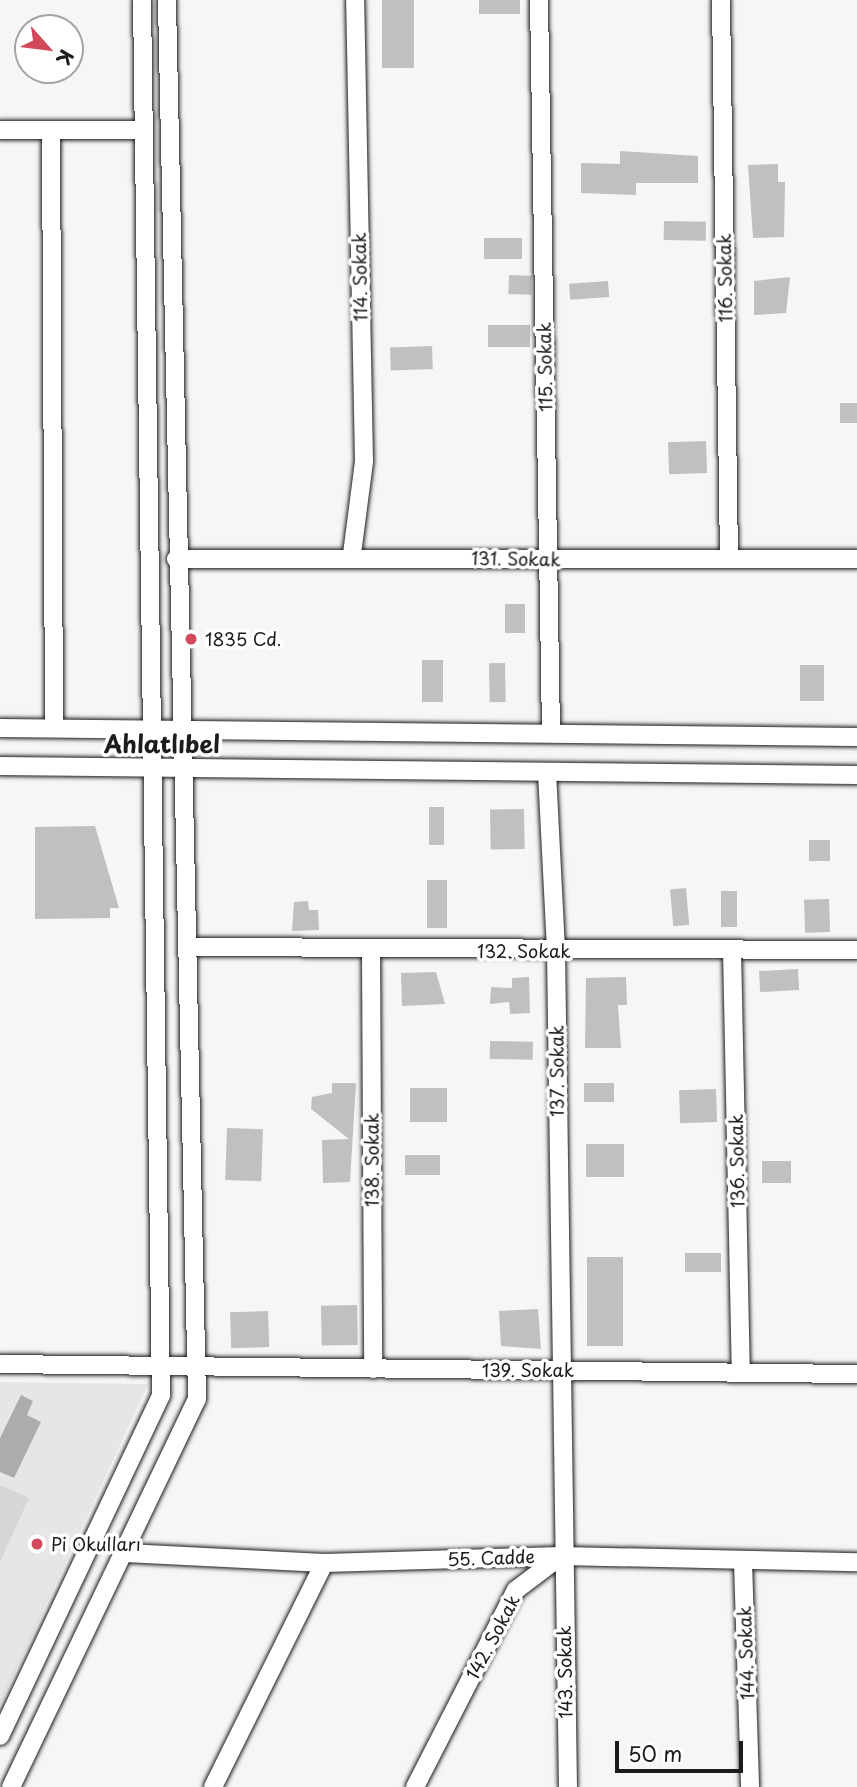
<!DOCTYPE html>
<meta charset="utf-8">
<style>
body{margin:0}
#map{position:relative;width:857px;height:1787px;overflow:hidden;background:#f6f6f6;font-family:"Playpen Sans",sans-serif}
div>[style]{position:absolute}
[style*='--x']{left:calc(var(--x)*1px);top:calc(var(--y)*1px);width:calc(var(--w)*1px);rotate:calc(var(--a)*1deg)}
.built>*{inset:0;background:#e6e6e6}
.green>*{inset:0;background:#d6d6d6}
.water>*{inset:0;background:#acacac}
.building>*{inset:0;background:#c0c0c0;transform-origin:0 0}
.roads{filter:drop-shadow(0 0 2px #1c1c1c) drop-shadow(0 0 2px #1c1c1c)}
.minor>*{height:18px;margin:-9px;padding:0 9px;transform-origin:9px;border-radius:9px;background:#fff}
.dots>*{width:19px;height:19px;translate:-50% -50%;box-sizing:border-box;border:4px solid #fff;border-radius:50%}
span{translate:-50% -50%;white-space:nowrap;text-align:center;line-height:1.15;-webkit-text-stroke:7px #fff;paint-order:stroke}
.street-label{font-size:18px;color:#1c1c1c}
.poi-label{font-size:18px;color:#1c1c1c}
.left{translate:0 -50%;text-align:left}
.district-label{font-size:24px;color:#1c1c1c;font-weight:700}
.north{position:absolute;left:14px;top:14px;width:70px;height:70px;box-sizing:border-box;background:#fff;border:2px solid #a4a4a4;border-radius:50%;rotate:118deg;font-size:19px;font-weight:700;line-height:28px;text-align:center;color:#1c1c1c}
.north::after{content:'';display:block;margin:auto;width:24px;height:32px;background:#d1495b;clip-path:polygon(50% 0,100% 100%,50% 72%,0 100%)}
.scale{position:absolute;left:615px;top:1741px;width:128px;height:32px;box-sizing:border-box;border:4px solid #1c1c1c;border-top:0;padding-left:9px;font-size:21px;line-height:24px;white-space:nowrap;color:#1c1c1c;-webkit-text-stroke:5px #fff;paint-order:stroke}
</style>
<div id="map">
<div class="built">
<div style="clip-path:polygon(0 1382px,148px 1384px,0 1705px)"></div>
</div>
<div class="green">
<div style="clip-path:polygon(0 1485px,29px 1498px,0 1562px)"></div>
</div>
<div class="water">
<div style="clip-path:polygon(21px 1395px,33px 1401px,27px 1415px,41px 1422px,14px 1478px,0 1472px,0 1438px)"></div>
</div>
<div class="building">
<div style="left:382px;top:0;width:32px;height:68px"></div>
<div style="left:479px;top:0;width:41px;height:14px"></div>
<div style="clip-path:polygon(620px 151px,698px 156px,698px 183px,636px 183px,636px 195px,581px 193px,581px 163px,620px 164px)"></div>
<div style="clip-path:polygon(778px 164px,778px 182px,785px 182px,784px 237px,753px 238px,748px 165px)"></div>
<div style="left:664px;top:221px;width:42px;height:19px;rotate:1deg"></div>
<div style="left:484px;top:238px;width:38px;height:21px"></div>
<div style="left:509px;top:275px;width:23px;height:19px;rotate:2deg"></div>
<div style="clip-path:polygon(790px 277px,786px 313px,754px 315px,754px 281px)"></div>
<div style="left:608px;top:281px;width:16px;height:39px;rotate:86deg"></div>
<div style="left:488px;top:325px;width:42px;height:22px"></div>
<div style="left:432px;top:346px;width:23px;height:42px;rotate:88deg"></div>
<div style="left:840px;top:403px;width:17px;height:20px"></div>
<div style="left:706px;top:441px;width:32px;height:38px;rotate:88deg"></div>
<div style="left:505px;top:604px;width:20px;height:29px"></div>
<div style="left:422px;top:660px;width:21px;height:42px"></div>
<div style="left:505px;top:663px;width:39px;height:16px;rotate:89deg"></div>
<div style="left:800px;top:665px;width:24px;height:36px"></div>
<div style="left:429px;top:807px;width:15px;height:38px"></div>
<div style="left:524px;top:809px;width:40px;height:34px;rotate:89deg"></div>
<div style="clip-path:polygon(95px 826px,119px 908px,110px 908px,110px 918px,35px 919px,35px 827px)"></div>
<div style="left:830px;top:840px;width:21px;height:21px;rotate:90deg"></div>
<div style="left:427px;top:880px;width:20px;height:48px"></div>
<div style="left:686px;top:888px;width:37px;height:16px;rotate:85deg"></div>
<div style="left:721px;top:891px;width:16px;height:36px"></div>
<div style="left:829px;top:899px;width:33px;height:25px;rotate:88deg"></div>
<div style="clip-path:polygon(308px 901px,309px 910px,318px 910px,319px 930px,292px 931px,294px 902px)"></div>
<div style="left:798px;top:969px;width:21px;height:39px;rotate:87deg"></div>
<div style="clip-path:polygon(436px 972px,445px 1004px,402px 1006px,401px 973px)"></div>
<div style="clip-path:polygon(529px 977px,530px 1013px,510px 1014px,509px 1002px,490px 1004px,491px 987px,512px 988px,512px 978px)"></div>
<div style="clip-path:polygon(626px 977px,627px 1005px,618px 1005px,621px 1048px,585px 1048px,586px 978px)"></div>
<div style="left:490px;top:1041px;width:43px;height:18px;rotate:1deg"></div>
<div style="clip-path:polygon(332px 1083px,356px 1083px,350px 1182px,323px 1183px,322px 1140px,349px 1139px,311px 1109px,312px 1097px,332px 1093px)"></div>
<div style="left:614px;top:1083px;width:19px;height:30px;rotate:90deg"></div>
<div style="left:410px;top:1088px;width:37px;height:34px"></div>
<div style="left:716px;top:1089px;width:33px;height:37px;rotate:88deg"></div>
<div style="left:227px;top:1128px;width:36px;height:52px;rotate:2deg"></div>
<div style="left:624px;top:1144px;width:33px;height:38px;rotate:90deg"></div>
<div style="left:405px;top:1155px;width:35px;height:20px"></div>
<div style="left:762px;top:1161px;width:29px;height:22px"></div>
<div style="left:685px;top:1253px;width:36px;height:19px"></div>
<div style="left:587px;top:1257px;width:36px;height:89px"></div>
<div style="left:357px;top:1305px;width:40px;height:36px;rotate:89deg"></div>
<div style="clip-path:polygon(538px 1309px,541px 1349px,501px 1346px,499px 1311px)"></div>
<div style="left:268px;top:1311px;width:36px;height:38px;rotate:88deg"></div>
</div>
<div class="roads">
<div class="minor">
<div style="--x:539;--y:0;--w:733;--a:89.06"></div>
<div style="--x:721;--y:0;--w:556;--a:89.18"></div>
<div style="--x:0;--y:130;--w:144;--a:0"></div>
<div style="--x:51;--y:130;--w:598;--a:89.71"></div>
<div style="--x:352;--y:554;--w:94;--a:-82.6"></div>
<div style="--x:364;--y:461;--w:461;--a:-91.1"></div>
<div style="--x:176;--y:559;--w:681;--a:0"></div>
<div style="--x:0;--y:728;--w:857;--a:0.6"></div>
<div style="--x:0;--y:766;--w:857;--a:0.6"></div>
<div style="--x:547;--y:772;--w:179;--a:87.1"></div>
<div style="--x:556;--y:951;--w:836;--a:89.18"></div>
<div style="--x:190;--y:947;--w:667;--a:0.26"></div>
<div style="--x:371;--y:950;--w:419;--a:89.7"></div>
<div style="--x:732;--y:950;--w:422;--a:88.8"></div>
<div style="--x:0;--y:1364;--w:857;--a:0.67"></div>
<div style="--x:126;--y:1553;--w:198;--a:2.9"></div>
<div style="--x:324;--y:1563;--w:237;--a:-1.7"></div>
<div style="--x:561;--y:1556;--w:296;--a:1.2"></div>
<div style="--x:743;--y:1562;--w:225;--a:88.2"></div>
<div style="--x:0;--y:1736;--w:377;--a:-64.7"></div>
<div style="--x:161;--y:1395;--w:1395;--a:-90.78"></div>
<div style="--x:11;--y:1787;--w:430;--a:-64.4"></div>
<div style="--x:197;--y:1399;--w:1399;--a:-91.23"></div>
<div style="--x:213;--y:1787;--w:250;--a:-63.6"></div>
<div style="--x:415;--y:1787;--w:221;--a:-62.9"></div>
<div style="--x:516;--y:1590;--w:56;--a:-37.1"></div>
</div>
</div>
<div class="dots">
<div style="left:191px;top:639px;background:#d1495b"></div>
<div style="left:37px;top:1544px;background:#d1495b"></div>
</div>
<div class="street-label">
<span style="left:360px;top:277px;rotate:-91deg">114. Sokak</span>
<span style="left:725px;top:278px;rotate:-91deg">116. Sokak</span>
<span style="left:545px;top:367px;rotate:-91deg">115. Sokak</span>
<span style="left:516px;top:559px;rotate:1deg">131. Sokak</span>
<span style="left:524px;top:951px">132. Sokak</span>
<span style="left:557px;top:1071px;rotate:-90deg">137. Sokak</span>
<span style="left:372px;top:1160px;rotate:-90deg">138. Sokak</span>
<span style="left:737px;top:1161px;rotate:-91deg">136. Sokak</span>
<span style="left:528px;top:1370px">139. Sokak</span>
<span style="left:491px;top:1558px;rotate:-2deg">55. Cadde</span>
<span style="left:493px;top:1637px;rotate:-62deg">142. Sokak</span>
<span style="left:746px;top:1653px;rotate:-92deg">144. Sokak</span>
<span style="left:565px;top:1672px;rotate:-91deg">143. Sokak</span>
</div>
<div class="poi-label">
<span class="left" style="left:205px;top:639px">1835 Cd.</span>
<span class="left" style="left:51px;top:1544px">Pi Okulları</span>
</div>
<div class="district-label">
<span style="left:162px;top:744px">Ahlatlıbel</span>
</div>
<div class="north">K</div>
<div class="scale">50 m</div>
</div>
